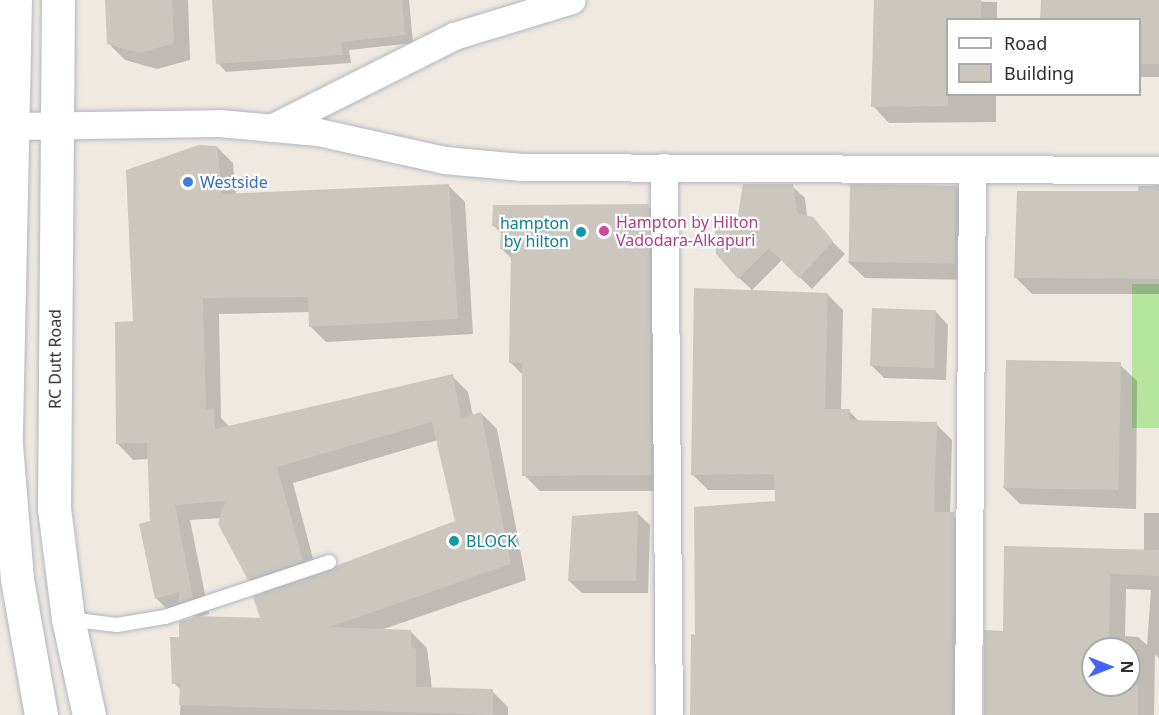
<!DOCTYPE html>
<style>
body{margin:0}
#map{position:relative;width:1159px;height:715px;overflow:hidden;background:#efe9e1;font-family:"Noto Sans",sans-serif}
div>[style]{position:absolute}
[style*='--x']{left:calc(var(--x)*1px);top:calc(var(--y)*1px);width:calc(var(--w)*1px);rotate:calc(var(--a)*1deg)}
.green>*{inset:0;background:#b6e59e;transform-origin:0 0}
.shadow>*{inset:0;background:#0003}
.building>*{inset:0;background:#cbc7bf;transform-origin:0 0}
.roads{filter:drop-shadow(0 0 2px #b4b7c1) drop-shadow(0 0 2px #b4b7c1)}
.service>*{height:14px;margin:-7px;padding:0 7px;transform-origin:7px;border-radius:7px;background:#fff}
.minor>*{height:27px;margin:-13.5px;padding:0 13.5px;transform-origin:13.5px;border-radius:13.5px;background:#fff}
.secondary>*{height:33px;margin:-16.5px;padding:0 16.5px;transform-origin:16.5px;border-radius:16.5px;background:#fff}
.dots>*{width:16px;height:16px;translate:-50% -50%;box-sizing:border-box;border:3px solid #fff;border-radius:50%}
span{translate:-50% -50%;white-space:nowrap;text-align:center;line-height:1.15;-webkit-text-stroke:4.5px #fff;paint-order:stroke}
.shop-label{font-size:16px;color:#366cbe}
.left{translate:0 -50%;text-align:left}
.hotel-label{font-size:16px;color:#b23c85}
.culture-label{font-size:16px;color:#0d838f}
.right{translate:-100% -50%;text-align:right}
.street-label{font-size:16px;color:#2e2e2e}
.legend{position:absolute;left:946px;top:18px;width:195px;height:78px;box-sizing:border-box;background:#fff;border:2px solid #ababab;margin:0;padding:8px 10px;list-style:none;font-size:18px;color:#2e2e2e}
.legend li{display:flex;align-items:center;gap:12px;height:30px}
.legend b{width:30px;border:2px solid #ababab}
.north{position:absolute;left:1081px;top:637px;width:60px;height:60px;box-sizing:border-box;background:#fff;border:2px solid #ababab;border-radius:50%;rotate:90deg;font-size:16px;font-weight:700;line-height:24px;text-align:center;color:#2e2e2e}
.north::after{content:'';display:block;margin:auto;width:21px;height:27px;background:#4264fb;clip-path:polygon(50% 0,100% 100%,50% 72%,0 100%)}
</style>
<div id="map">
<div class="green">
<div style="left:1132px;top:284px;width:27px;height:144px"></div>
</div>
<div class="shadow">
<div style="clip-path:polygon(107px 0,188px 0,190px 60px,157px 69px,125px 60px,108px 43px)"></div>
<div style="clip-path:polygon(213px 0,409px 0,413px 43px,349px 50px,351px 63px,226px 72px,218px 63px)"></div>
<div style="clip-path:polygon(875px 0,997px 2px,997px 20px,948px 20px,948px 94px,996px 94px,996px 122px,889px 123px,873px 106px)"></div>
<div style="clip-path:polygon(1042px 0,1159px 0,1159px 77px,1140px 77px,1140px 20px)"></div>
<div style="clip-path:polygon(evenodd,217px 147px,233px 163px,236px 195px,449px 186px,465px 202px,473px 334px,326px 342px,310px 326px,310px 312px,219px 314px,221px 418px,230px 427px,452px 376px,468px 392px,473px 416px,481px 413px,497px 429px,526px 580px,381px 630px,411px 632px,427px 648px,432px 689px,492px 691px,508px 707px,508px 715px,180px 715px,181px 690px,174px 683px,180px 638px,196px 618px,188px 610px,172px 614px,156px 598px,149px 459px,133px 460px,117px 443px,135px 323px,217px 147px,438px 440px,457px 522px,317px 574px,293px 483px,438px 440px,217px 147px,222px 518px,249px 579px,265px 594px,262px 619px,199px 617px,209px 614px,190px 520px,222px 518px)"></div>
<div style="clip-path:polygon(1159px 185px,1159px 294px,1032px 294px,1016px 278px,1139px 193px,1140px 187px)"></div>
<div style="clip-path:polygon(792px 186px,805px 198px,807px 217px,845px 254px,812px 289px,782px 260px,752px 290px,739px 278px,740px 216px)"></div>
<div style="clip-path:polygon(956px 186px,972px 203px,971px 280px,865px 278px,848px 262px)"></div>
<div style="clip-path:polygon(648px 206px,664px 222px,667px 491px,540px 491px,524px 475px,524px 376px,510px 362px,512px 259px,502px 249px,502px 234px,493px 225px)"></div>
<div style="clip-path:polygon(827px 294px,843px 310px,841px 411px,849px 411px,860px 422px,936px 424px,952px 440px,950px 514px,969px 530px,968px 715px,692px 715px,697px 636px,777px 503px,776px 490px,708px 490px,692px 474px)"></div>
<div style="clip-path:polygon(936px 312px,948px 325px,946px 380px,884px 378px,871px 365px)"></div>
<div style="clip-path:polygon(1120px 365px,1137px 381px,1136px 509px,1020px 504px,1003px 487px)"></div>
<div style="clip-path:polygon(637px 513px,650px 525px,648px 593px,582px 593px,569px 581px)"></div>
<div style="clip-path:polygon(evenodd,1144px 513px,1159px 513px,1159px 658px,1155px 654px,1154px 715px,985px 715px,1004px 632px,1144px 551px,1144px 513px,1126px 589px,1151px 590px,1147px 645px,1138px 637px,1125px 636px,1126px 589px,1144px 513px,1093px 649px,1129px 649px,1129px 685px,1093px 685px,1093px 649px)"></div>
</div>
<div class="building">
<div style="clip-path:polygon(105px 0,172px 0,174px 43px,140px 53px,107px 44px)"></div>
<div style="clip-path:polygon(212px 0,402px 0,405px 35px,341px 42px,343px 55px,216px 64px)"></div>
<div style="clip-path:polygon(874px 0,981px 0,981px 20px,948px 20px,948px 106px,871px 107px)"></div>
<div style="clip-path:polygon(1041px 0,1159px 0,1159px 64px,1140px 64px,1140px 20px,1040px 20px)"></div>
<div style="clip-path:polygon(199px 145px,217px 146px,222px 194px,449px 184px,458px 319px,309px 327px,308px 297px,203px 298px,206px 409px,214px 408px,215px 429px,453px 374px,461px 418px,481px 412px,511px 564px,330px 627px,411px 630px,411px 647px,416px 649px,416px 687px,493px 689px,493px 715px,179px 705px,180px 683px,172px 684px,170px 637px,179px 637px,179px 622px,197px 616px,260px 618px,253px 597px,455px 521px,432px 422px,277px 467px,303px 561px,248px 580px,218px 524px,225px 501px,175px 505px,193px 598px,179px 603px,179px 592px,155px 599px,139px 524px,150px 521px,147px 443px,116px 444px,115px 322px,133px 321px,126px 170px)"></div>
<div style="clip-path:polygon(743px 184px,793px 184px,797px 213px,813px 217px,833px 241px,799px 278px,769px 248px,738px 279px,716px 254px,715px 232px,727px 217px,738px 215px)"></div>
<div style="left:850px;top:184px;width:106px;height:78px;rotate:1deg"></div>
<div style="clip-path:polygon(1138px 186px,1159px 186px,1159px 279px,1014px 278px,1017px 191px,1138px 191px)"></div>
<div style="clip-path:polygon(649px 204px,651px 475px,522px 476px,522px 363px,509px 363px,511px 251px,500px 249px,501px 228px,492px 226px,493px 205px)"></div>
<div style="clip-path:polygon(694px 288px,828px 293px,825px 409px,850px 409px,850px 420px,937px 422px,934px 512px,954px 512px,952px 715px,690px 715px,691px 634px,695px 635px,694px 507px,775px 501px,774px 474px,691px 475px)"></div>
<div style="left:872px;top:308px;width:64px;height:58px;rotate:2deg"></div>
<div style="left:1006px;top:360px;width:115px;height:128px;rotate:1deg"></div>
<div style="clip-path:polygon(638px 511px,636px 581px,568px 581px,572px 516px)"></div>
<div style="clip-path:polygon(1004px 546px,1159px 550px,1159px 576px,1110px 574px,1109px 649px,1093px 649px,1093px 685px,1138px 685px,1138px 715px,984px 715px,984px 630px,1003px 631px)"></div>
</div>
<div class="roads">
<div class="service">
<div style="--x:68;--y:619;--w:49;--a:7"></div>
<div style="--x:117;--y:625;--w:49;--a:-9.5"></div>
<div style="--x:165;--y:617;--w:173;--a:-18.5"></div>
</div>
<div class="minor">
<div style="--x:13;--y:126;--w:206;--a:-0.8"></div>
<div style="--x:219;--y:123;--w:99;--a:5.2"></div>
<div style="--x:318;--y:132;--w:129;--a:12.5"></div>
<div style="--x:444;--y:160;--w:78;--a:5.1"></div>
<div style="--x:522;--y:167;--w:637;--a:0.27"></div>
<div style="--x:271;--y:128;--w:205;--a:-26.7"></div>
<div style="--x:454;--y:36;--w:123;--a:-17"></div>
<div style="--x:664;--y:167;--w:548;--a:89.48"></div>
<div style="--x:968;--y:715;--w:546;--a:-89.58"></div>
</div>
<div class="secondary">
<div style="--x:15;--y:0;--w:445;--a:91.2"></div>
<div style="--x:6;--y:445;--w:134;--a:85.3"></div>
<div style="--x:17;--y:579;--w:138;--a:80"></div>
<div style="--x:58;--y:0;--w:508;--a:90.45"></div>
<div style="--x:54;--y:508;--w:112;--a:82.8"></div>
<div style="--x:68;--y:619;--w:98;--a:77.7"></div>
</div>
</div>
<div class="dots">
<div style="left:188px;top:182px;background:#3f7fe0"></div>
<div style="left:604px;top:231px;background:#d1479c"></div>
<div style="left:581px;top:232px;background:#0f9aa8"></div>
<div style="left:454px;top:541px;background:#0f9aa8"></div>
</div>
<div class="shop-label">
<span class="left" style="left:200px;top:182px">Westside</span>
</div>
<div class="hotel-label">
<span class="left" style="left:616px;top:231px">Hampton by Hilton<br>Vadodara-Alkapuri</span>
</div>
<div class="culture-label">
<span class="right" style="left:569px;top:232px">hampton<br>by hilton</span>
<span class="left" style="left:466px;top:541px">BLOCK</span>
</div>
<div class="street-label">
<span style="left:55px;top:359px;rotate:-90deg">RC Dutt Road</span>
</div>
<ul class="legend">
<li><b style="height:8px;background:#fff"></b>Road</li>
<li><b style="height:16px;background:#cbc7bf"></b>Building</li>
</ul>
<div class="north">N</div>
</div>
